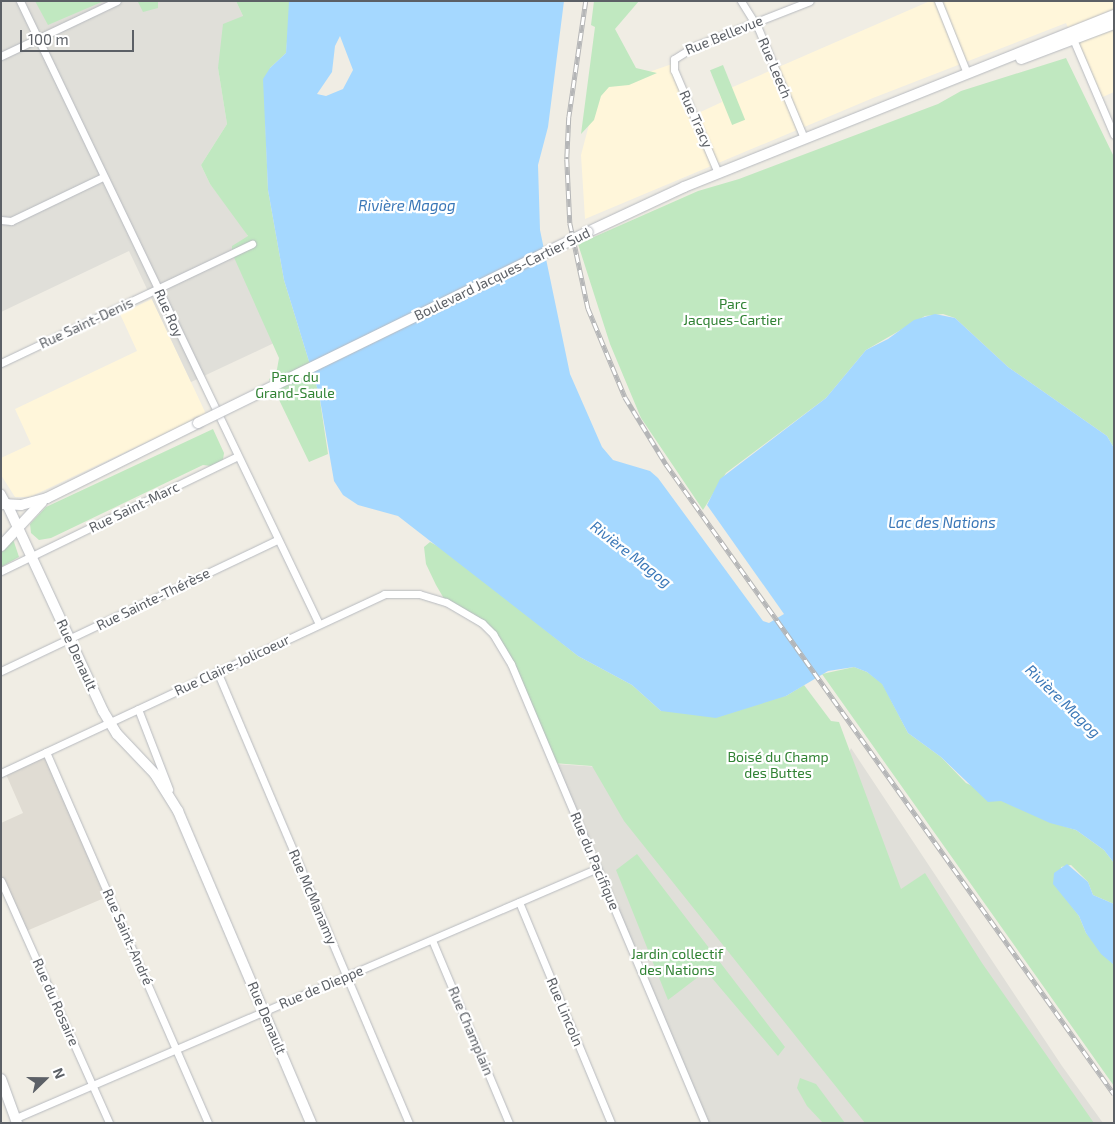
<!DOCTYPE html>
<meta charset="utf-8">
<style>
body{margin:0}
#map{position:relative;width:1115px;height:1124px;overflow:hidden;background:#f0ede4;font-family:"Exo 2",sans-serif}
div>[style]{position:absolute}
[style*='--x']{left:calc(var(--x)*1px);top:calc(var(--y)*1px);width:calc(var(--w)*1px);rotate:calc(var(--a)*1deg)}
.commercial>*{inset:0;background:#fff6da}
.industrial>*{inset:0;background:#e0dfd9}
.education>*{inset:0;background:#e0dcd3}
.green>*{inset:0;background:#c0e8c0;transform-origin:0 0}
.water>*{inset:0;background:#a5d8ff}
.roads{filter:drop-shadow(0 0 1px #b7babf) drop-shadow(0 0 1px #b7babf)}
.street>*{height:7px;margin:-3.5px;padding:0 3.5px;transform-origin:3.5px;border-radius:3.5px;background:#fff}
.secondary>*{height:10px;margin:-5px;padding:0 5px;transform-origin:5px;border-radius:5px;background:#fff}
.rail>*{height:4.5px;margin-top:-2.25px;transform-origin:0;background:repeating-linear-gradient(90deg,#fff 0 8px,#b5b6b7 0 16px);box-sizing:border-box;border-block:1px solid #b5b6b7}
.bridges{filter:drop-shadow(0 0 1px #b8bbc1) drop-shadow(0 0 1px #b8bbc1)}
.secondary-bridge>*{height:10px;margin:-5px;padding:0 5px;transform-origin:5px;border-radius:5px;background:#fff}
span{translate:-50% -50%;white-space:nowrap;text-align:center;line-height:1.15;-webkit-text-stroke:4.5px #fff;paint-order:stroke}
.street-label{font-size:14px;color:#5c6066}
.park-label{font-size:14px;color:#308233}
.water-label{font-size:15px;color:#3b78b8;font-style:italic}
.frame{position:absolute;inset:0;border:2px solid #5c6066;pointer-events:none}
.north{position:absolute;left:20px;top:1054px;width:50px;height:50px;-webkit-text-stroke:4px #fff;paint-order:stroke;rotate:68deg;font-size:14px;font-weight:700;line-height:20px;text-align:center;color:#5c6066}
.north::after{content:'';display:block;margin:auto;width:18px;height:22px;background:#5c6066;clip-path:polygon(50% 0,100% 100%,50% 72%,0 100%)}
.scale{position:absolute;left:20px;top:30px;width:114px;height:22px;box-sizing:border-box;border:2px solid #5c6066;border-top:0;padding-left:6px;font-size:15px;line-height:18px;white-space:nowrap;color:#5c6066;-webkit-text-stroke:4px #fff;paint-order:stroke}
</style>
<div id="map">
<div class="commercial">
<div style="clip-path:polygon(930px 1px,1114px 1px,1114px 92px,1098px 99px,1066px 23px,873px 98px,585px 219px,581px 155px,597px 94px,609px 86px,672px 64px,694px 115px,722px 102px,719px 93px)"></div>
<div style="clip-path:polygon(152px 299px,206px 414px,30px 497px,15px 497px,1px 475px,1px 458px,31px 444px,15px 409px,137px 351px,120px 314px)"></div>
</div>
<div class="industrial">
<div style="clip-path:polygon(1px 1px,236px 1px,243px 16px,218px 68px,227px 124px,201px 165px,210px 184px,243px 227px,252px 244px,233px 253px,274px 343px,191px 382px,129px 251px,1px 312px)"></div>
<div style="clip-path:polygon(851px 748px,1062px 1066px,1103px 1123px,705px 1123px,555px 764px,715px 775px,818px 827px)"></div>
</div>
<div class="education">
<div style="clip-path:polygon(46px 752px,109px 896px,24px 932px,1px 881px,1px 823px,23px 813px,5px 772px)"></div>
</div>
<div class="green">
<div style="clip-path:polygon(35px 1px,104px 1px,48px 25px)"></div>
<div style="clip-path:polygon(158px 1px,158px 8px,143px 12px,138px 2px)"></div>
<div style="clip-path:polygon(236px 1px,289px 1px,290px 8px,286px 53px,270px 68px,265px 114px,268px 190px,284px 280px,319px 394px,328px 454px,309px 462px,269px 379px,276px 375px,279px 358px,232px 253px,232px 246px,248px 236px,210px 184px,201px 165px,227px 124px,218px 68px,223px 24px,243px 16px)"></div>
<div style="clip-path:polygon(594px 1px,639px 1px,615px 29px,636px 68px,657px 73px,629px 85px,609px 87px,601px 96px,594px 120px,581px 134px,595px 27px,591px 25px)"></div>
<div style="clip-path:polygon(1066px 58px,1114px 157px,1114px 448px,1107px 436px,1008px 367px,955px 318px,943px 314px,925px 316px,866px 350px,826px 398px,726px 473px,703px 510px,641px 418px,610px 344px,578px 244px,698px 191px,739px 179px,938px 104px,961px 91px)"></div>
<div style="left:723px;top:65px;width:59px;height:14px;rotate:68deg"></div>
<div style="clip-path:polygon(213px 429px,224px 453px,223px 460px,211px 466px,203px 465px,51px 538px,39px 540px,31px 533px,30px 524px,46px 507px)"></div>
<div style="clip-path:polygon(13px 539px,19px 557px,1px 567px,1px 553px)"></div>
<div style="clip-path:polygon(430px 542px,445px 550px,578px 656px,632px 685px,661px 711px,786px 696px,804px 685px,831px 721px,839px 722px,901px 889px,925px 873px,982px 963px,1094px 1123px,865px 1123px,624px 821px,592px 766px,553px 763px,511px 664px,493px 634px,446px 602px,436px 585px,426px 564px,424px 547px)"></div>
<div style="clip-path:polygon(854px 667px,867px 672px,882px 683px,908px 733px,941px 757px,966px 783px,1050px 822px,1076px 830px,1104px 850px,1114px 863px,1114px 904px,1093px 895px,1088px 882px,1071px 865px,1061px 867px,1065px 897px,1079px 916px,1086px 933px,1114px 965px,1114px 1086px,822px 674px)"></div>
<div style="clip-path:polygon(637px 854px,785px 1047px,778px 1056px,706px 971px,668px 1000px,616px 870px)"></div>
<div style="clip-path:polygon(800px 1078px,816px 1084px,845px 1123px,823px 1123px,807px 1106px,797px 1088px)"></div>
</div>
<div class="water">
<div style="clip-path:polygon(evenodd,289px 1px,564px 1px,548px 127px,538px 165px,540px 230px,570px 374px,602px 447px,613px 460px,650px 471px,658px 478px,763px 621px,769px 623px,784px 614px,707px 505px,720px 479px,826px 398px,866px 350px,888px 339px,914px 320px,935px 314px,955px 318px,1008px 367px,1107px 436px,1114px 448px,1114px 863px,1104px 850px,1076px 830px,1050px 823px,1001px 801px,988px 802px,941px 757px,908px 733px,882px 684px,867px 672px,854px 667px,828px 671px,786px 696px,716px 718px,661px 711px,632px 685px,578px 656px,398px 516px,358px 505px,343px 495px,334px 481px,319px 394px,284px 280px,268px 190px,263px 79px,270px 68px,286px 53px,289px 1px,340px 36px,353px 70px,343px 89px,326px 96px,317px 94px,332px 72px,335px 46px,340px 36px)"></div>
<div style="clip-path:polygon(1067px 864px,1088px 882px,1093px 895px,1114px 904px,1114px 965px,1101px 954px,1086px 933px,1079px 916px,1053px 884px,1054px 873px)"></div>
</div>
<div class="roads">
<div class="street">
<div style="--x:20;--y:1;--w:691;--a:64.36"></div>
<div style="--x:741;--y:1;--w:32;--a:58"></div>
<div style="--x:758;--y:28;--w:119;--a:67.3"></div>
<div style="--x:938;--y:1;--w:78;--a:68.1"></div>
<div style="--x:1073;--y:39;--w:104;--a:66.9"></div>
<div style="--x:1;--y:56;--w:128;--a:-25.4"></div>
<div style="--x:718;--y:173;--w:112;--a:-113.1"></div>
<div style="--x:674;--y:70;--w:11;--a:-90"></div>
<div style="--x:674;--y:59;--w:25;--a:-32"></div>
<div style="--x:695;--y:46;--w:123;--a:-21.4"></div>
<div style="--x:1;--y:220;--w:10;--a:6"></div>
<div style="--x:11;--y:221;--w:102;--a:-25.6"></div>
<div style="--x:1;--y:363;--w:278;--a:-25.4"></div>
<div style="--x:1;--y:493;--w:13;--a:61"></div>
<div style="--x:1;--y:571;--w:261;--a:-25.9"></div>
<div style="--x:1;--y:671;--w:306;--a:-25.4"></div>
<div style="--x:217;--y:671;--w:491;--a:67"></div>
<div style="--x:138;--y:709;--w:86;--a:68.8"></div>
<div style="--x:46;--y:752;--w:405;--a:66.4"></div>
<div style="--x:1;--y:773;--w:423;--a:-25"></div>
<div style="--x:384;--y:594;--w:35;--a:0"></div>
<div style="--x:419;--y:594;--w:28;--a:17"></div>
<div style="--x:446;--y:602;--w:42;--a:30.3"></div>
<div style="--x:482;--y:623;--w:16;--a:45"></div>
<div style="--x:493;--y:634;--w:35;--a:59"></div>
<div style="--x:511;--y:664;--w:498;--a:67.1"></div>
<div style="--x:1;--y:881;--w:265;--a:65.9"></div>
<div style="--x:519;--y:902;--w:239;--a:67.4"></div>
<div style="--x:432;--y:940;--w:199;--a:67.2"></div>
<div style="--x:16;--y:1118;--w:633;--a:-23.25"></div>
</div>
<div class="secondary">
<div style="--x:1021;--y:59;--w:99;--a:-20.6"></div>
<div style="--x:588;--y:232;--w:106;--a:-25.1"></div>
<div style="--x:684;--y:187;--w:463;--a:-21.8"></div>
<div style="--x:2;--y:504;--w:19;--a:3"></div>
<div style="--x:21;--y:505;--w:27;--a:-15"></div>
<div style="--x:47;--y:498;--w:169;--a:-26.4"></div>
<div style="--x:7;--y:504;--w:228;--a:65.1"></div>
<div style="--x:103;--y:711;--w:27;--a:59"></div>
<div style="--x:117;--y:734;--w:55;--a:46.5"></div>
<div style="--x:155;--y:774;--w:44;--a:58.1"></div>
<div style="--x:178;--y:811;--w:339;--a:66.9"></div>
<div style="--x:1;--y:546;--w:60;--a:-47"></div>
<div style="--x:1;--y:1079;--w:47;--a:70"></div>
</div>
</div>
<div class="rail">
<div style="--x:586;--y:1;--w:117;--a:98.3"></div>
<div style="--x:569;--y:117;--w:42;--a:92.7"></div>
<div style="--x:567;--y:159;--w:64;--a:87.3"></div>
<div style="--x:570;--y:223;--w:87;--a:78"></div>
<div style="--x:588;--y:308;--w:96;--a:67.4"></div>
<div style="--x:625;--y:397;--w:79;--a:58.5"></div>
<div style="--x:666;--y:464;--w:773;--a:54.58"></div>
</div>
<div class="bridges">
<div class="secondary-bridge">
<div style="--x:198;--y:423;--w:434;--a:-26.1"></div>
</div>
</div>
<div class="street-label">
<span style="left:724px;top:35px;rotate:-22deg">Rue Bellevue</span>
<span style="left:775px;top:68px;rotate:67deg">Rue Leech</span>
<span style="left:696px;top:119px;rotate:66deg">Rue Tracy</span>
<span style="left:502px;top:274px;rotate:-26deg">Boulevard Jacques-Cartier Sud</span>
<span style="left:169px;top:313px;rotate:66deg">Rue Roy</span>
<span style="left:86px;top:323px;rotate:-25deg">Rue Saint-Denis</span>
<span style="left:134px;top:507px;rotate:-26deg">Rue Saint-Marc</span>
<span style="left:153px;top:599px;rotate:-26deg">Rue Sainte-Thérèse</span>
<span style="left:77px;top:655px;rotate:65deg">Rue Denault</span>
<span style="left:232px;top:665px;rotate:-25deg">Rue Claire-Jolicoeur</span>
<span style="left:595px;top:861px;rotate:67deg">Rue du Pacifique</span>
<span style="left:313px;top:897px;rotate:67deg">Rue McManamy</span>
<span style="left:128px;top:937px;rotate:66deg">Rue Saint-André</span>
<span style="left:321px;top:987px;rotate:-23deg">Rue de Dieppe</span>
<span style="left:56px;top:1002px;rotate:66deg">Rue du Rosaire</span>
<span style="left:565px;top:1012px;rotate:67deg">Rue Lincoln</span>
<span style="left:267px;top:1018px;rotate:67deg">Rue Denault</span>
<span style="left:471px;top:1031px;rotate:67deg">Rue Champlain</span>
</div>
<div class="park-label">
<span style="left:733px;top:312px">Parc<br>Jacques-Cartier</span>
<span style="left:295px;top:385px">Parc du<br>Grand-Saule</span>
<span style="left:778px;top:765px">Boisé du Champ<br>des Buttes</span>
<span style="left:677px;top:962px">Jardin collectif<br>des Nations</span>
</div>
<div class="water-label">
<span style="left:407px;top:206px">Rivière Magog</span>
<span style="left:942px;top:523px">Lac des Nations</span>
<span style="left:631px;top:554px;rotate:38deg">Rivière Magog</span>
<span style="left:1063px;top:701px;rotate:44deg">Rivière Magog</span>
</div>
<div class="frame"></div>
<div class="north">N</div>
<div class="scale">100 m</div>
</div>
